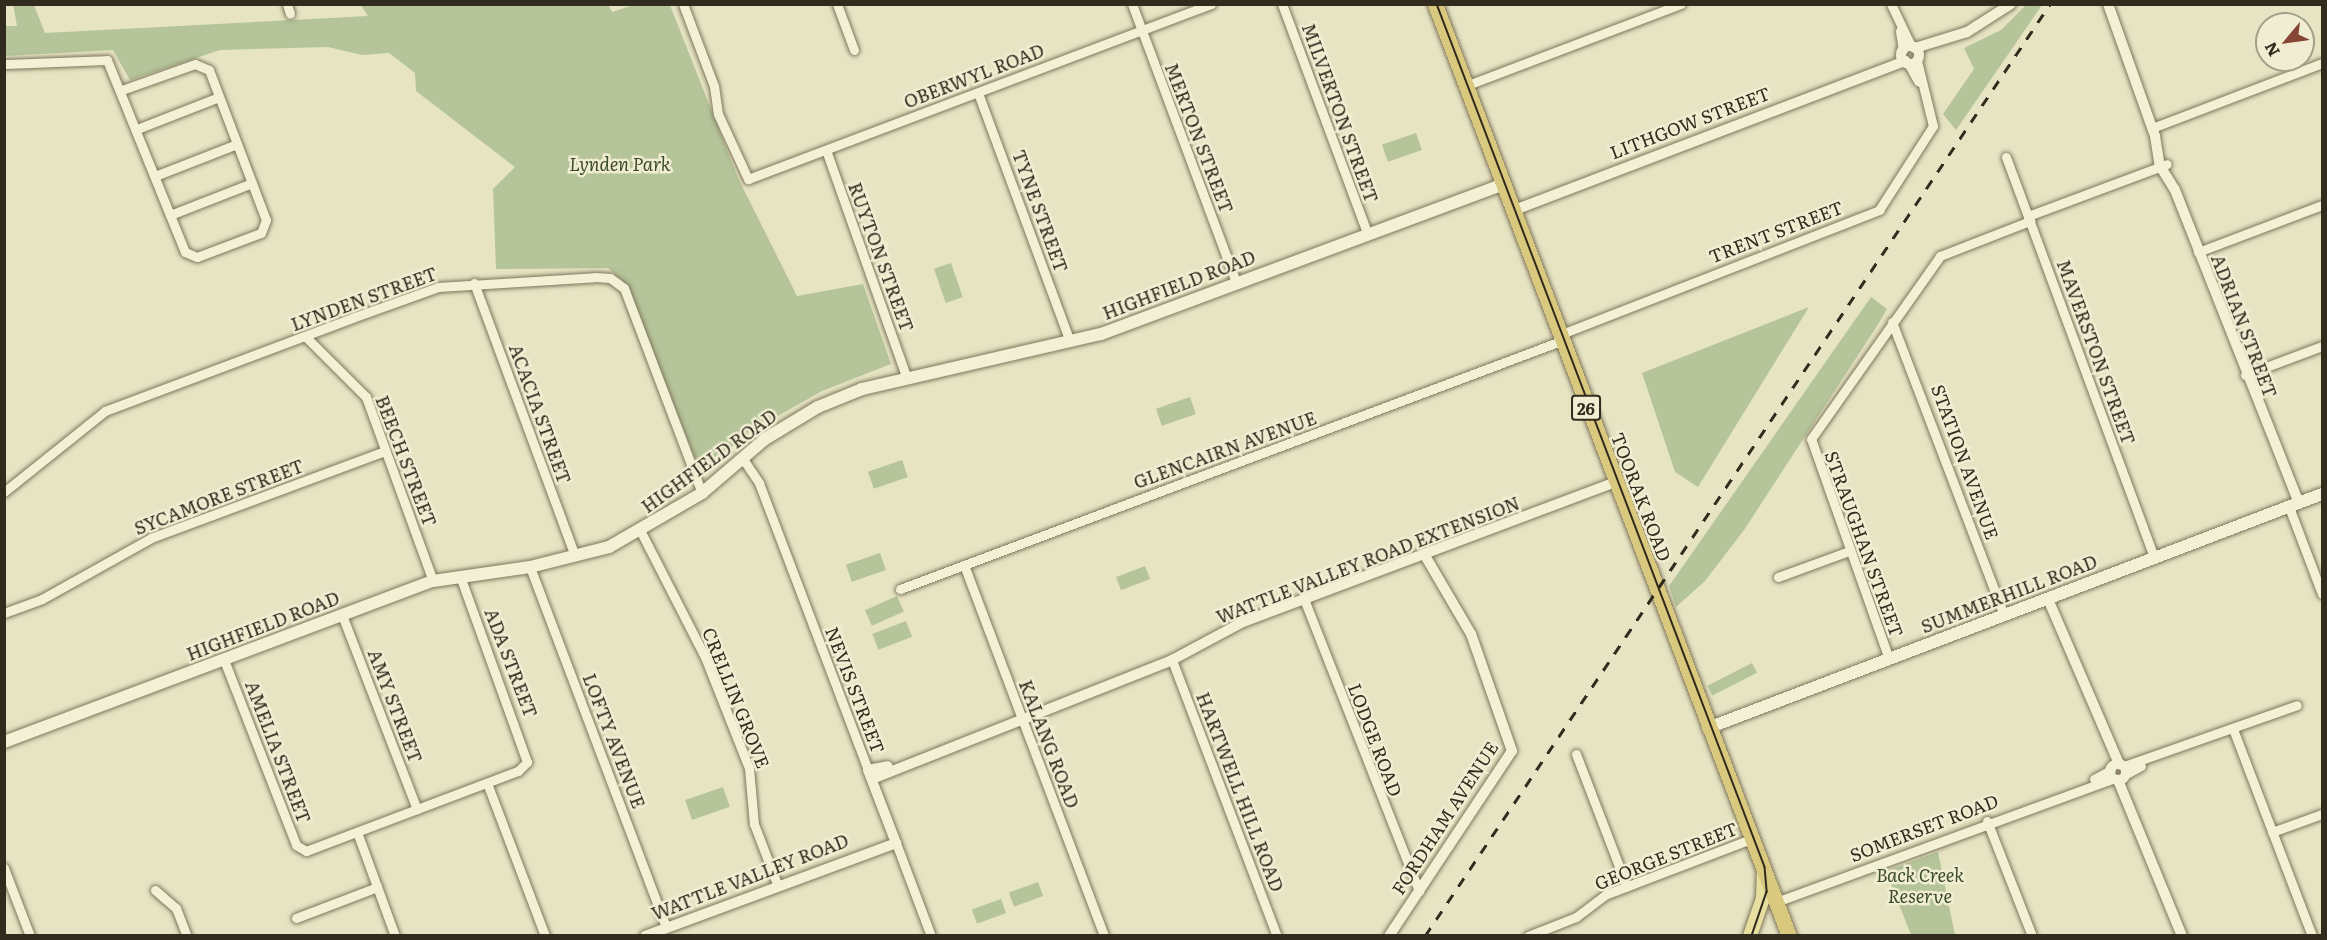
<!DOCTYPE html>
<style>
body{margin:0}
#map{position:relative;width:2327px;height:940px;overflow:hidden;background:#e7e4c3;font-family:Literata,serif}
div>[style]{position:absolute}
[style*='--x']{left:calc(var(--x)*1px);top:calc(var(--y)*1px);width:calc(var(--w)*1px);rotate:calc(var(--a)*1deg)}
.green>*{inset:0;background:#b5c499;transform-origin:0 0}
.roads{filter:drop-shadow(0 0 2px #7f765c) drop-shadow(0 0 2px #7f765c)}
.minor>*{height:9px;margin:-4.5px;padding:0 4.5px;transform-origin:4.5px;border-radius:4.5px;background:#f3f1d5}
.tertiary>*{height:10px;margin:-5px;padding:0 5px;transform-origin:5px;border-radius:5px;background:#f3f1d5}
.tertiary>.ring{margin:-5px;padding:0;box-sizing:content-box;background:none;border:10px solid #f3f1d5;border-radius:50%}
.secondary>*{height:12px;margin:-6px;padding:0 6px;transform-origin:6px;border-radius:6px;background:#f3f1d5}
.primary>*{height:14px;margin:-7px;padding:0 7px;transform-origin:7px;border-radius:7px;background:#e6df9f}
.trunk>*{height:15px;margin:-7.5px;padding:0 7.5px;transform-origin:7.5px;border-radius:7.5px;background:#d9c97e}
.tram>*{height:1.5px;margin:-0.75px;padding:0 0.75px;transform-origin:0.75px;border-radius:0.75px;background:#312b1e}
.rail>*{height:3px;margin-top:-1.5px;transform-origin:0;background:repeating-linear-gradient(90deg,#312b1e 0 10px,transparent 0 20px)}
span{translate:-50% -50%;white-space:nowrap;text-align:center;line-height:1.15;-webkit-text-stroke:5px #f0edd2;paint-order:stroke}
.shield-label span{padding:2px 4px;background:#f0edd2;border:2px solid;border-radius:4px;-webkit-text-stroke-width:0}
.shield-label{font-size:16px;color:#312b1e;font-weight:700}
.street-label{font-size:18px;color:#312b1e}
.park-label{font-size:18px;color:#3a4b28;font-style:italic}
.frame{position:absolute;inset:0;border:6px solid #312b1e;pointer-events:none}
.north{position:absolute;left:2255px;top:12px;width:60px;height:60px;box-sizing:border-box;background:#f0edd2;border:2px solid #a49f8a;border-radius:50%;rotate:241deg;font-size:16px;font-weight:700;line-height:24px;text-align:center;color:#312b1e}
.north::after{content:'';display:block;margin:auto;width:21px;height:27px;background:#864535;clip-path:polygon(50% 0,100% 100%,50% 72%,0 100%)}
</style>
<div id="map">
<div class="green">
<div style="clip-path:polygon(13px 4px,34px 5px,45px 33px,368px 16px,360px 4px,608px 4px,612px 12px,633px 5px,670px 5px,738px 178px,797px 296px,863px 284px,891px 364px,822px 391px,749px 432px,701px 474px,627px 285px,608px 268px,496px 269px,493px 189px,515px 167px,416px 91px,415px 73px,389px 53px,362px 55px,328px 47px,220px 50px,130px 80px,113px 50px,5px 56px,4px 26px,17px 26px)"></div>
<div style="clip-path:polygon(2026px 5px,2042px 5px,1956px 130px,1943px 114px,1974px 69px,1964px 48px,2001px 30px)"></div>
<div style="left:1416px;top:133px;width:18px;height:36px;rotate:71deg"></div>
<div style="left:951px;top:263px;width:36px;height:18px;rotate:71deg"></div>
<div style="clip-path:polygon(1871px 297px,1887px 309px,1877px 326px,1744px 530px,1705px 581px,1676px 607px,1669px 586px)"></div>
<div style="clip-path:polygon(1809px 307px,1698px 487px,1675px 472px,1642px 373px)"></div>
<div style="left:1190px;top:397px;width:18px;height:36px;rotate:71deg"></div>
<div style="left:902px;top:460px;width:18px;height:36px;rotate:71deg"></div>
<div style="left:880px;top:553px;width:18px;height:36px;rotate:71deg"></div>
<div style="left:1145px;top:566px;width:14px;height:31px;rotate:69deg"></div>
<div style="left:897px;top:596px;width:17px;height:35px;rotate:66deg"></div>
<div style="left:906px;top:621px;width:17px;height:36px;rotate:69deg"></div>
<div style="left:1752px;top:663px;width:11px;height:50px;rotate:63deg"></div>
<div style="left:723px;top:787px;width:21px;height:40px;rotate:71deg"></div>
<div style="clip-path:polygon(1938px 852px,1955px 935px,1911px 935px,1886px 871px)"></div>
<div style="left:1038px;top:882px;width:15px;height:31px;rotate:70deg"></div>
<div style="left:1001px;top:899px;width:15px;height:31px;rotate:70deg"></div>
</div>
<div class="roads">
<div class="minor">
<div style="--x:287;--y:4;--w:10;--a:73"></div>
<div style="--x:683;--y:4;--w:88;--a:69.3"></div>
<div style="--x:714;--y:86;--w:28;--a:82"></div>
<div style="--x:718;--y:114;--w:72;--a:65.2"></div>
<div style="--x:748;--y:179;--w:495;--a:-20.7"></div>
<div style="--x:837;--y:4;--w:49;--a:69.7"></div>
<div style="--x:1132;--y:4;--w:297;--a:69.5"></div>
<div style="--x:1282;--y:4;--w:244;--a:69.6"></div>
<div style="--x:1891;--y:4;--w:47;--a:64.5"></div>
<div style="--x:1900;--y:31;--w:19;--a:81"></div>
<div style="--x:1908;--y:63;--w:21;--a:61"></div>
<div style="--x:4;--y:64;--w:103;--a:-2.2"></div>
<div style="--x:107;--y:60;--w:207;--a:67.9"></div>
<div style="--x:185;--y:252;--w:13;--a:23"></div>
<div style="--x:197;--y:257;--w:68;--a:-20.6"></div>
<div style="--x:261;--y:233;--w:14;--a:-69"></div>
<div style="--x:266;--y:220;--w:160;--a:-110.8"></div>
<div style="--x:209;--y:70;--w:15;--a:-157"></div>
<div style="--x:195;--y:64;--w:77;--a:160.4"></div>
<div style="--x:1465;--y:86;--w:231;--a:-20.8"></div>
<div style="--x:978;--y:93;--w:265;--a:69.7"></div>
<div style="--x:2152;--y:128;--w:182;--a:-20.9"></div>
<div style="--x:137;--y:129;--w:88;--a:-21.3"></div>
<div style="--x:826;--y:150;--w:240;--a:70.5"></div>
<div style="--x:2006;--y:157;--w:427;--a:69.7"></div>
<div style="--x:155;--y:176;--w:88;--a:-21.3"></div>
<div style="--x:170;--y:215;--w:88;--a:-21.3"></div>
<div style="--x:2028;--y:216;--w:148;--a:-20.5"></div>
<div style="--x:2198;--y:252;--w:133;--a:-20.8"></div>
<div style="--x:474;--y:283;--w:291;--a:69.7"></div>
<div style="--x:1892;--y:322;--w:314;--a:69.1"></div>
<div style="--x:1559;--y:335;--w:344;--a:-21.3"></div>
<div style="--x:1879;--y:210;--w:100;--a:-57.3"></div>
<div style="--x:1933;--y:126;--w:67;--a:-103.8"></div>
<div style="--x:306;--y:337;--w:85;--a:45"></div>
<div style="--x:366;--y:397;--w:196;--a:70"></div>
<div style="--x:2245;--y:375;--w:82;--a:-20.6"></div>
<div style="--x:743;--y:459;--w:29;--a:56"></div>
<div style="--x:759;--y:483;--w:307;--a:69.2"></div>
<div style="--x:4;--y:492;--w:129;--a:-38.7"></div>
<div style="--x:105;--y:411;--w:264;--a:-20.6"></div>
<div style="--x:352;--y:318;--w:91;--a:-19.8"></div>
<div style="--x:438;--y:287;--w:157;--a:-3.6"></div>
<div style="--x:595;--y:277;--w:15;--a:4"></div>
<div style="--x:610;--y:278;--w:17;--a:36"></div>
<div style="--x:624;--y:288;--w:219;--a:69.2"></div>
<div style="--x:2289;--y:507;--w:93;--a:69.2"></div>
<div style="--x:641;--y:532;--w:140;--a:62.9"></div>
<div style="--x:705;--y:657;--w:119;--a:68.4"></div>
<div style="--x:749;--y:768;--w:56;--a:84.9"></div>
<div style="--x:754;--y:824;--w:64;--a:69"></div>
<div style="--x:964;--y:565;--w:397;--a:69.3"></div>
<div style="--x:530;--y:567;--w:385;--a:69.3"></div>
<div style="--x:1778;--y:577;--w:76;--a:-20.1"></div>
<div style="--x:900;--y:589;--w:706;--a:-20.57"></div>
<div style="--x:1304;--y:599;--w:314;--a:68.5"></div>
<div style="--x:4;--y:613;--w:40;--a:-20.2"></div>
<div style="--x:42;--y:599;--w:125;--a:-29.2"></div>
<div style="--x:151;--y:538;--w:250;--a:-20.4"></div>
<div style="--x:342;--y:615;--w:208;--a:68.9"></div>
<div style="--x:1889;--y:659;--w:233;--a:-109.5"></div>
<div style="--x:1811;--y:439;--w:224;--a:-54.8"></div>
<div style="--x:1940;--y:256;--w:97;--a:-21.3"></div>
<div style="--x:224;--y:660;--w:199;--a:68.7"></div>
<div style="--x:296;--y:845;--w:12;--a:31"></div>
<div style="--x:306;--y:851;--w:227;--a:-20.7"></div>
<div style="--x:518;--y:771;--w:13;--a:-45"></div>
<div style="--x:527;--y:762;--w:198;--a:-109.8"></div>
<div style="--x:1172;--y:660;--w:295;--a:69.2"></div>
<div style="--x:2233;--y:729;--w:222;--a:69.1"></div>
<div style="--x:1576;--y:754;--w:142;--a:69"></div>
<div style="--x:2124;--y:766;--w:183;--a:-19.4"></div>
<div style="--x:2126;--y:774;--w:17;--a:-28"></div>
<div style="--x:2094;--y:779;--w:19;--a:-28"></div>
<div style="--x:487;--y:783;--w:164;--a:69.2"></div>
<div style="--x:1987;--y:821;--w:123;--a:68.6"></div>
<div style="--x:357;--y:832;--w:111;--a:69.9"></div>
<div style="--x:2272;--y:832;--w:53;--a:-19.8"></div>
<div style="--x:896;--y:843;--w:99;--a:69.4"></div>
<div style="--x:4;--y:868;--w:73;--a:69.1"></div>
<div style="--x:155;--y:890;--w:28;--a:41"></div>
<div style="--x:176;--y:908;--w:30;--a:69"></div>
<div style="--x:1776;--y:902;--w:360;--a:-20.1"></div>
<div style="--x:296;--y:918;--w:87;--a:-20.9"></div>
<div style="--x:1528;--y:936;--w:52;--a:-21.6"></div>
<div style="--x:1576;--y:917;--w:39;--a:-37"></div>
<div style="--x:1607;--y:894;--w:154;--a:-20.9"></div>
</div>
<div class="tertiary">
<div style="--x:2108;--y:4;--w:140;--a:70.4"></div>
<div style="--x:2155;--y:136;--w:30;--a:81"></div>
<div style="--x:2160;--y:166;--w:28;--a:58"></div>
<div style="--x:2175;--y:190;--w:337;--a:68.4"></div>
<div class="ring" style="left:1901px;top:46px;width:8px;height:8px"></div>
<div style="--x:1915;--y:48;--w:54;--a:-17.1"></div>
<div style="--x:1967;--y:32;--w:52;--a:-32.5"></div>
<div style="--x:1512;--y:211;--w:421;--a:-20.9"></div>
<div style="--x:2048;--y:599;--w:180;--a:66.7"></div>
<div class="ring" style="left:2110px;top:764px;width:6px;height:6px"></div>
<div style="--x:872;--y:779;--w:323;--a:-21.6"></div>
<div style="--x:1172;--y:660;--w:81;--a:-28.2"></div>
<div style="--x:1243;--y:622;--w:397;--a:-20.6"></div>
<div style="--x:2118;--y:780;--w:169;--a:67.7"></div>
<div style="--x:645;--y:936;--w:268;--a:-20.3"></div>
<div style="--x:896;--y:843;--w:78;--a:-111"></div>
<div style="--x:868;--y:770;--w:20;--a:-11"></div>
<div style="--x:1389;--y:936;--w:222;--a:-56.4"></div>
<div style="--x:1512;--y:751;--w:124;--a:-109.3"></div>
<div style="--x:1471;--y:634;--w:93;--a:-120.4"></div>
</div>
<div class="secondary">
<div style="--x:1708;--y:728;--w:657;--a:-20.86"></div>
<div style="--x:4;--y:742;--w:458;--a:-20.6"></div>
<div style="--x:433;--y:581;--w:98;--a:-8.2"></div>
<div style="--x:530;--y:567;--w:81;--a:-14.2"></div>
<div style="--x:609;--y:547;--w:108;--a:-30.1"></div>
<div style="--x:702;--y:493;--w:83;--a:-40.6"></div>
<div style="--x:765;--y:439;--w:62;--a:-31.1"></div>
<div style="--x:818;--y:407;--w:48;--a:-22.2"></div>
<div style="--x:862;--y:389;--w:245;--a:-13"></div>
<div style="--x:1101;--y:334;--w:428;--a:-20.4"></div>
</div>
<div class="primary">
<div style="--x:1750;--y:936;--w:40;--a:-71.1"></div>
<div style="--x:1763;--y:898;--w:24;--a:-88"></div>
</div>
<div class="trunk">
<div style="--x:1435;--y:4;--w:997;--a:69.2"></div>
</div>
</div>
<div class="tram">
<div style="--x:1437;--y:4;--w:923;--a:69.19"></div>
<div style="--x:1765;--y:867;--w:25;--a:85"></div>
<div style="--x:1767;--y:892;--w:46;--a:108.8"></div>
</div>
<div class="rail">
<div style="--x:1425;--y:936;--w:1122;--a:-56.15"></div>
</div>
<div class="shield-label">
<span style="left:1586px;top:408px">26</span>
</div>
<div class="street-label">
<span style="left:974px;top:76px;rotate:-21deg">OBERWYL ROAD</span>
<span style="left:1340px;top:113px;rotate:70deg">MILVERTON STREET</span>
<span style="left:1690px;top:123px;rotate:-21deg">LITHGOW STREET</span>
<span style="left:1199px;top:138px;rotate:69deg">MERTON STREET</span>
<span style="left:1040px;top:211px;rotate:70deg">TYNE STREET</span>
<span style="left:1776px;top:232px;rotate:-21deg">TRENT STREET</span>
<span style="left:881px;top:257px;rotate:70deg">RUYTON STREET</span>
<span style="left:1179px;top:285px;rotate:-21deg">HIGHFIELD ROAD</span>
<span style="left:364px;top:299px;rotate:-20deg">LYNDEN STREET</span>
<span style="left:2244px;top:326px;rotate:69deg">ADRIAN STREET</span>
<span style="left:2096px;top:352px;rotate:70deg">MAVERSTON STREET</span>
<span style="left:540px;top:414px;rotate:70deg">ACACIA STREET</span>
<span style="left:1225px;top:450px;rotate:-20deg">GLENCAIRN AVENUE</span>
<span style="left:406px;top:461px;rotate:69deg">BEECH STREET</span>
<span style="left:709px;top:461px;rotate:-36deg">HIGHFIELD ROAD</span>
<span style="left:1965px;top:462px;rotate:70deg">STATION AVENUE</span>
<span style="left:219px;top:497px;rotate:-21deg">SYCAMORE STREET</span>
<span style="left:1641px;top:497px;rotate:69deg">TOORAK ROAD</span>
<span style="left:1864px;top:544px;rotate:70deg">STRAUGHAN STREET</span>
<span style="left:1368px;top:560px;rotate:-21deg">WATTLE VALLEY ROAD EXTENSION</span>
<span style="left:2009px;top:594px;rotate:-21deg">SUMMERHILL ROAD</span>
<span style="left:263px;top:626px;rotate:-21deg">HIGHFIELD ROAD</span>
<span style="left:511px;top:663px;rotate:69deg">ADA STREET</span>
<span style="left:855px;top:690px;rotate:69deg">NEVIS STREET</span>
<span style="left:736px;top:698px;rotate:68deg">CRELLIN GROVE</span>
<span style="left:395px;top:706px;rotate:69deg">AMY STREET</span>
<span style="left:1375px;top:740px;rotate:69deg">LODGE ROAD</span>
<span style="left:614px;top:741px;rotate:69deg">LOFTY AVENUE</span>
<span style="left:1049px;top:744px;rotate:69deg">KALANG ROAD</span>
<span style="left:278px;top:752px;rotate:69deg">AMELIA STREET</span>
<span style="left:1240px;top:792px;rotate:69deg">HARTWELL HILL ROAD</span>
<span style="left:1445px;top:818px;rotate:-57deg">FORDHAM AVENUE</span>
<span style="left:1924px;top:828px;rotate:-21deg">SOMERSET ROAD</span>
<span style="left:1666px;top:856px;rotate:-22deg">GEORGE STREET</span>
<span style="left:750px;top:877px;rotate:-21deg">WATTLE VALLEY ROAD</span>
</div>
<div class="park-label">
<span style="left:620px;top:164px">Lynden Park</span>
<span style="left:1920px;top:886px">Back Creek<br>Reserve</span>
</div>
<div class="frame"></div>
<div class="north">N</div>
</div>
